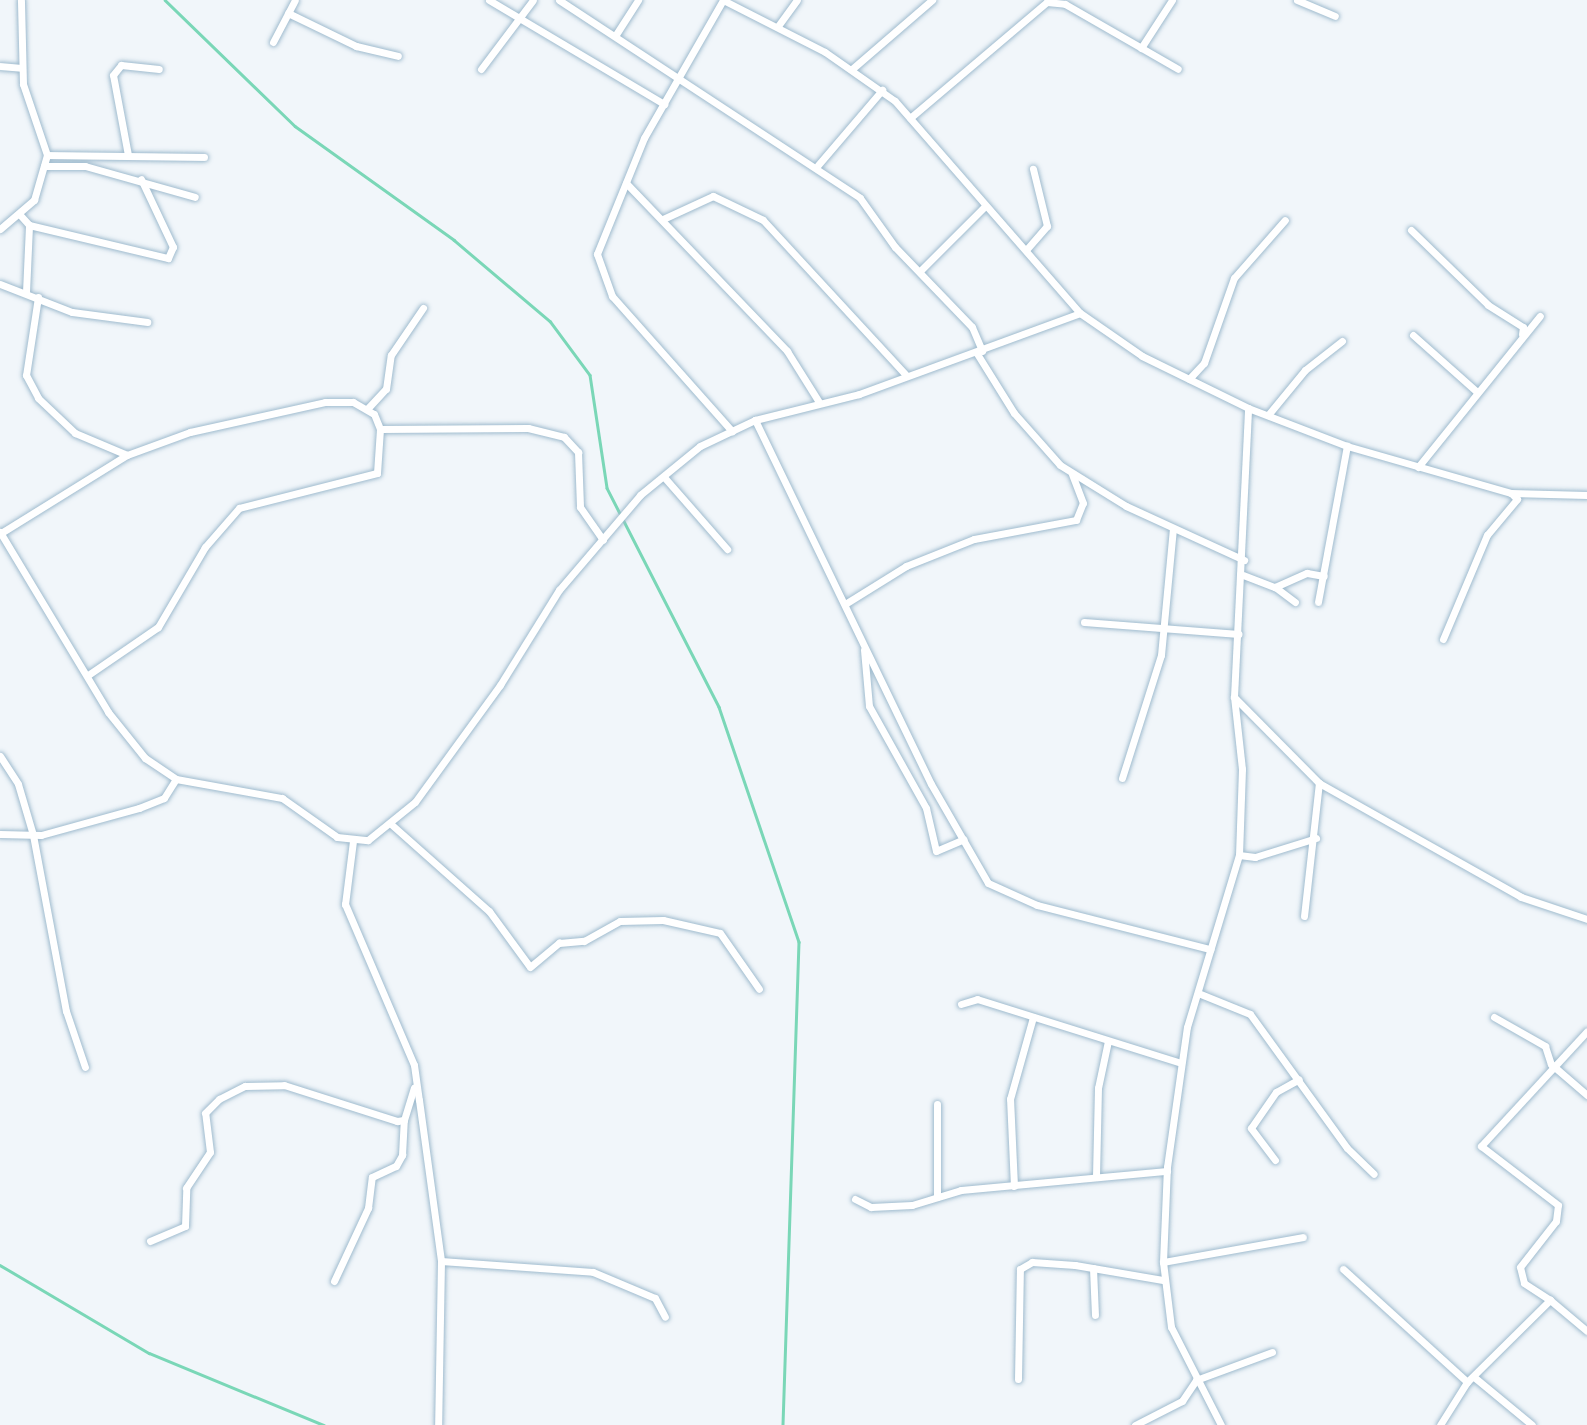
<!DOCTYPE html>
<style>
body{margin:0}
#map{position:relative;width:1587px;height:1425px;overflow:hidden;background:#f1f6fa;font-family:Figtree,sans-serif}
div>[style]{position:absolute}
[style*='--x']{left:calc(var(--x)*1px);top:calc(var(--y)*1px);width:calc(var(--w)*1px);rotate:calc(var(--a)*1deg)}
.stream>*{height:2.5px;margin:-1.25px;padding:0 1.25px;transform-origin:1.25px;border-radius:1.25px;background:#7ad7b7}
.roads{filter:drop-shadow(0 0 2px #9fbbce) drop-shadow(0 0 2px #9fbbce)}
.minor>*{height:7px;margin:-3.5px;padding:0 3.5px;transform-origin:3.5px;border-radius:3.5px;background:#fff}
span{translate:-50% -50%;white-space:nowrap;text-align:center;line-height:1.15;-webkit-text-stroke:6px #fff;paint-order:stroke}
</style>
<div id="map">
<div class="stream">
<div style="--x:165;--y:0;--w:181;--a:44.1"></div>
<div style="--x:295;--y:126;--w:196;--a:35.6"></div>
<div style="--x:454;--y:240;--w:126;--a:40.2"></div>
<div style="--x:550;--y:321;--w:67;--a:53.5"></div>
<div style="--x:590;--y:375;--w:114;--a:81.4"></div>
<div style="--x:607;--y:488;--w:246;--a:62.9"></div>
<div style="--x:719;--y:707;--w:248;--a:71.2"></div>
<div style="--x:799;--y:942;--w:483;--a:91.9"></div>
<div style="--x:0;--y:1265;--w:173;--a:30.6"></div>
<div style="--x:149;--y:1353;--w:189;--a:22.4"></div>
</div>
<div class="roads">
<div class="minor">
<div style="--x:489;--y:0;--w:204;--a:30.7"></div>
<div style="--x:559;--y:0;--w:360;--a:33.3"></div>
<div style="--x:860;--y:198;--w:60;--a:54.5"></div>
<div style="--x:895;--y:247;--w:111;--a:46.1"></div>
<div style="--x:972;--y:327;--w:26;--a:67"></div>
<div style="--x:723;--y:0;--w:114;--a:27"></div>
<div style="--x:825;--y:52;--w:85;--a:35"></div>
<div style="--x:895;--y:101;--w:281;--a:48.9"></div>
<div style="--x:1080;--y:313;--w:75;--a:34.7"></div>
<div style="--x:1142;--y:356;--w:118;--a:26.1"></div>
<div style="--x:1248;--y:408;--w:106;--a:21"></div>
<div style="--x:1347;--y:446;--w:171;--a:16"></div>
<div style="--x:1511;--y:493;--w:76;--a:1.5"></div>
<div style="--x:723;--y:0;--w:159;--a:119.8"></div>
<div style="--x:644;--y:138;--w:125;--a:112.1"></div>
<div style="--x:597;--y:254;--w:45;--a:70.3"></div>
<div style="--x:612;--y:296;--w:181;--a:48.4"></div>
<div style="--x:1297;--y:0;--w:41;--a:22.8"></div>
<div style="--x:288;--y:13;--w:76;--a:25.9"></div>
<div style="--x:356;--y:46;--w:43;--a:13.4"></div>
<div style="--x:778;--y:26;--w:32;--a:-54"></div>
<div style="--x:615;--y:36;--w:43;--a:-57.4"></div>
<div style="--x:273;--y:42;--w:47;--a:-62.4"></div>
<div style="--x:1141;--y:48;--w:57;--a:-57.1"></div>
<div style="--x:0;--y:66;--w:21;--a:5"></div>
<div style="--x:481;--y:69;--w:86;--a:-53"></div>
<div style="--x:852;--y:69;--w:106;--a:-40.8"></div>
<div style="--x:910;--y:118;--w:180;--a:-40.3"></div>
<div style="--x:1047;--y:2;--w:18;--a:6"></div>
<div style="--x:1065;--y:4;--w:130;--a:29.9"></div>
<div style="--x:47;--y:155;--w:157;--a:0.7"></div>
<div style="--x:128;--y:155;--w:81;--a:-100.6"></div>
<div style="--x:113;--y:75;--w:13;--a:-51"></div>
<div style="--x:121;--y:65;--w:38;--a:6"></div>
<div style="--x:818;--y:165;--w:99;--a:-49.5"></div>
<div style="--x:44;--y:166;--w:41;--a:0"></div>
<div style="--x:85;--y:166;--w:114;--a:15.7"></div>
<div style="--x:626;--y:183;--w:233;--a:46.2"></div>
<div style="--x:787;--y:351;--w:60;--a:57.9"></div>
<div style="--x:21;--y:216;--w:12;--a:48"></div>
<div style="--x:29;--y:225;--w:143;--a:13.4"></div>
<div style="--x:168;--y:258;--w:12;--a:-66"></div>
<div style="--x:173;--y:247;--w:75;--a:-115.2"></div>
<div style="--x:663;--y:219;--w:55;--a:-24.7"></div>
<div style="--x:713;--y:196;--w:55;--a:25.6"></div>
<div style="--x:763;--y:220;--w:211;--a:47.3"></div>
<div style="--x:0;--y:229;--w:45;--a:-40.5"></div>
<div style="--x:34;--y:200;--w:47;--a:-73.9"></div>
<div style="--x:47;--y:155;--w:75;--a:-108.7"></div>
<div style="--x:23;--y:84;--w:84;--a:-91.4"></div>
<div style="--x:1411;--y:230;--w:107;--a:44.2"></div>
<div style="--x:1488;--y:305;--w:41;--a:32.2"></div>
<div style="--x:1523;--y:327;--w:7;--a:98"></div>
<div style="--x:1026;--y:250;--w:32;--a:-49"></div>
<div style="--x:1047;--y:226;--w:59;--a:-103.8"></div>
<div style="--x:920;--y:271;--w:92;--a:-45"></div>
<div style="--x:0;--y:284;--w:77;--a:21.3"></div>
<div style="--x:72;--y:312;--w:76;--a:7.6"></div>
<div style="--x:26;--y:292;--w:67;--a:-87.4"></div>
<div style="--x:38;--y:297;--w:79;--a:98.7"></div>
<div style="--x:26;--y:375;--w:26;--a:62"></div>
<div style="--x:38;--y:398;--w:51;--a:43.4"></div>
<div style="--x:75;--y:433;--w:56;--a:22.9"></div>
<div style="--x:1413;--y:335;--w:86;--a:41.7"></div>
<div style="--x:976;--y:352;--w:72;--a:58.1"></div>
<div style="--x:1014;--y:413;--w:69;--a:48.5"></div>
<div style="--x:1060;--y:465;--w:78;--a:31.8"></div>
<div style="--x:1126;--y:506;--w:130;--a:24.6"></div>
<div style="--x:1189;--y:379;--w:22;--a:-47"></div>
<div style="--x:1204;--y:363;--w:90;--a:-70.6"></div>
<div style="--x:1234;--y:278;--w:77;--a:-48.7"></div>
<div style="--x:368;--y:408;--w:26;--a:-47"></div>
<div style="--x:386;--y:389;--w:34;--a:-82"></div>
<div style="--x:391;--y:355;--w:57;--a:-55.8"></div>
<div style="--x:1268;--y:415;--w:58;--a:-50.6"></div>
<div style="--x:1305;--y:370;--w:47;--a:-38.1"></div>
<div style="--x:755;--y:420;--w:404;--a:64.2"></div>
<div style="--x:931;--y:784;--w:114;--a:60.1"></div>
<div style="--x:988;--y:883;--w:54;--a:24.2"></div>
<div style="--x:1037;--y:905;--w:179;--a:14.3"></div>
<div style="--x:380;--y:429;--w:148;--a:-0.4"></div>
<div style="--x:528;--y:428;--w:37;--a:14"></div>
<div style="--x:564;--y:437;--w:21;--a:47"></div>
<div style="--x:578;--y:452;--w:55;--a:87.9"></div>
<div style="--x:580;--y:507;--w:40;--a:55.1"></div>
<div style="--x:1418;--y:467;--w:194;--a:-51.1"></div>
<div style="--x:664;--y:477;--w:96;--a:48.8"></div>
<div style="--x:0;--y:532;--w:210;--a:59"></div>
<div style="--x:108;--y:712;--w:59;--a:51.2"></div>
<div style="--x:145;--y:758;--w:37;--a:34"></div>
<div style="--x:176;--y:779;--w:108;--a:10.2"></div>
<div style="--x:282;--y:798;--w:67;--a:35.3"></div>
<div style="--x:337;--y:837;--w:31;--a:6"></div>
<div style="--x:368;--y:840;--w:60;--a:-39"></div>
<div style="--x:415;--y:802;--w:145;--a:-54"></div>
<div style="--x:500;--y:685;--w:112;--a:-58.2"></div>
<div style="--x:559;--y:590;--w:125;--a:-49.5"></div>
<div style="--x:640;--y:495;--w:77;--a:-39.2"></div>
<div style="--x:700;--y:446;--w:61;--a:-25.3"></div>
<div style="--x:755;--y:420;--w:107;--a:-14"></div>
<div style="--x:859;--y:394;--w:235;--a:-20.1"></div>
<div style="--x:1;--y:533;--w:148;--a:-31.8"></div>
<div style="--x:127;--y:455;--w:67;--a:-20.1"></div>
<div style="--x:190;--y:432;--w:138;--a:-12.5"></div>
<div style="--x:325;--y:402;--w:28;--a:0"></div>
<div style="--x:353;--y:402;--w:24;--a:30"></div>
<div style="--x:374;--y:414;--w:16;--a:68"></div>
<div style="--x:380;--y:429;--w:44;--a:93.9"></div>
<div style="--x:377;--y:473;--w:142;--a:165.8"></div>
<div style="--x:239;--y:508;--w:52;--a:131.1"></div>
<div style="--x:205;--y:547;--w:93;--a:120.4"></div>
<div style="--x:158;--y:627;--w:85;--a:145.6"></div>
<div style="--x:1243;--y:575;--w:34;--a:21"></div>
<div style="--x:1275;--y:587;--w:35;--a:-24"></div>
<div style="--x:1307;--y:573;--w:17;--a:10"></div>
<div style="--x:1275;--y:587;--w:25;--a:37"></div>
<div style="--x:1318;--y:602;--w:159;--a:-79.5"></div>
<div style="--x:845;--y:604;--w:72;--a:-31.9"></div>
<div style="--x:906;--y:566;--w:73;--a:-21.7"></div>
<div style="--x:974;--y:539;--w:104;--a:-10.6"></div>
<div style="--x:1076;--y:520;--w:18;--a:-68"></div>
<div style="--x:1083;--y:503;--w:31;--a:-111"></div>
<div style="--x:1084;--y:622;--w:155;--a:4.4"></div>
<div style="--x:1443;--y:639;--w:113;--a:-67.1"></div>
<div style="--x:1487;--y:535;--w:47;--a:-50.2"></div>
<div style="--x:1517;--y:499;--w:8;--a:-135"></div>
<div style="--x:864;--y:650;--w:56;--a:84.9"></div>
<div style="--x:869;--y:706;--w:117;--a:60.8"></div>
<div style="--x:926;--y:808;--w:44;--a:76.9"></div>
<div style="--x:936;--y:851;--w:30;--a:-23"></div>
<div style="--x:1234;--y:697;--w:121;--a:45.3"></div>
<div style="--x:1319;--y:783;--w:232;--a:29.4"></div>
<div style="--x:1521;--y:897;--w:70;--a:18.4"></div>
<div style="--x:0;--y:756;--w:33;--a:57"></div>
<div style="--x:18;--y:784;--w:53;--a:73.6"></div>
<div style="--x:33;--y:835;--w:179;--a:79.4"></div>
<div style="--x:66;--y:1011;--w:59;--a:71.3"></div>
<div style="--x:1122;--y:778;--w:129;--a:-72.4"></div>
<div style="--x:1161;--y:655;--w:127;--a:-84.6"></div>
<div style="--x:392;--y:825;--w:130;--a:41.6"></div>
<div style="--x:489;--y:911;--w:69;--a:53.8"></div>
<div style="--x:530;--y:967;--w:38;--a:-40"></div>
<div style="--x:559;--y:943;--w:25;--a:-5"></div>
<div style="--x:584;--y:941;--w:41;--a:-29.1"></div>
<div style="--x:620;--y:921;--w:43;--a:-1.3"></div>
<div style="--x:663;--y:920;--w:58;--a:12.8"></div>
<div style="--x:720;--y:933;--w:68;--a:55.1"></div>
<div style="--x:0;--y:834;--w:41;--a:1.4"></div>
<div style="--x:41;--y:835;--w:102;--a:-15.4"></div>
<div style="--x:139;--y:808;--w:27;--a:-22"></div>
<div style="--x:164;--y:798;--w:22;--a:-58"></div>
<div style="--x:353;--y:841;--w:64;--a:97.2"></div>
<div style="--x:345;--y:904;--w:175;--a:66.8"></div>
<div style="--x:414;--y:1065;--w:35;--a:82"></div>
<div style="--x:419;--y:1100;--w:162;--a:82.2"></div>
<div style="--x:441;--y:1261;--w:164;--a:91"></div>
<div style="--x:1239;--y:855;--w:16;--a:7"></div>
<div style="--x:1255;--y:857;--w:64;--a:-17.3"></div>
<div style="--x:1304;--y:916;--w:134;--a:-83.6"></div>
<div style="--x:1198;--y:993;--w:56;--a:22"></div>
<div style="--x:1250;--y:1014;--w:165;--a:54.1"></div>
<div style="--x:1347;--y:1148;--w:37;--a:44"></div>
<div style="--x:961;--y:1004;--w:17;--a:-17"></div>
<div style="--x:977;--y:999;--w:214;--a:17.4"></div>
<div style="--x:1494;--y:1017;--w:59;--a:29.6"></div>
<div style="--x:1545;--y:1046;--w:19;--a:72"></div>
<div style="--x:1551;--y:1064;--w:48;--a:40.7"></div>
<div style="--x:937;--y:1104;--w:93;--a:90"></div>
<div style="--x:1275;--y:1160;--w:40;--a:-127"></div>
<div style="--x:1251;--y:1128;--w:44;--a:-55.2"></div>
<div style="--x:1276;--y:1092;--w:26;--a:-29"></div>
<div style="--x:1096;--y:1176;--w:88;--a:-88.7"></div>
<div style="--x:1098;--y:1088;--w:48;--a:-78"></div>
<div style="--x:1014;--y:1186;--w:87;--a:-92.6"></div>
<div style="--x:1010;--y:1099;--w:85;--a:-74.3"></div>
<div style="--x:855;--y:1199;--w:18;--a:27"></div>
<div style="--x:871;--y:1207;--w:41;--a:-2.8"></div>
<div style="--x:912;--y:1205;--w:51;--a:-17"></div>
<div style="--x:961;--y:1190;--w:207;--a:-5.3"></div>
<div style="--x:150;--y:1241;--w:38;--a:-23"></div>
<div style="--x:185;--y:1226;--w:38;--a:-88"></div>
<div style="--x:186;--y:1188;--w:43;--a:-56.3"></div>
<div style="--x:210;--y:1152;--w:39;--a:-97"></div>
<div style="--x:205;--y:1113;--w:20;--a:-45"></div>
<div style="--x:219;--y:1099;--w:29;--a:-27"></div>
<div style="--x:245;--y:1086;--w:39;--a:-1"></div>
<div style="--x:284;--y:1085;--w:119;--a:17.7"></div>
<div style="--x:397;--y:1121;--w:7;--a:-8"></div>
<div style="--x:404;--y:1120;--w:34;--a:-73"></div>
<div style="--x:441;--y:1261;--w:152;--a:4.1"></div>
<div style="--x:593;--y:1272;--w:67;--a:22.8"></div>
<div style="--x:655;--y:1298;--w:21;--a:62"></div>
<div style="--x:1163;--y:1262;--w:142;--a:-10.1"></div>
<div style="--x:1093;--y:1268;--w:47;--a:87.6"></div>
<div style="--x:1343;--y:1269;--w:168;--a:42.3"></div>
<div style="--x:334;--y:1281;--w:81;--a:-65"></div>
<div style="--x:368;--y:1208;--w:31;--a:-83"></div>
<div style="--x:372;--y:1177;--w:26;--a:-25"></div>
<div style="--x:396;--y:1166;--w:13;--a:-61"></div>
<div style="--x:402;--y:1155;--w:35;--a:-87"></div>
<div style="--x:1550;--y:1300;--w:48;--a:40"></div>
<div style="--x:1474;--y:1377;--w:75;--a:39.6"></div>
<div style="--x:1018;--y:1379;--w:110;--a:-89"></div>
<div style="--x:1020;--y:1269;--w:14;--a:-30"></div>
<div style="--x:1032;--y:1262;--w:43;--a:4"></div>
<div style="--x:1075;--y:1265;--w:89;--a:9.7"></div>
<div style="--x:1135;--y:1425;--w:53;--a:-27.1"></div>
<div style="--x:1182;--y:1401;--w:25;--a:-56"></div>
<div style="--x:1196;--y:1380;--w:81;--a:-20.2"></div>
<div style="--x:1221;--y:1425;--w:110;--a:-117"></div>
<div style="--x:1171;--y:1327;--w:65;--a:-97"></div>
<div style="--x:1163;--y:1262;--w:95;--a:-87.6"></div>
<div style="--x:1167;--y:1167;--w:141;--a:-81.9"></div>
<div style="--x:1187;--y:1027;--w:180;--a:-73.2"></div>
<div style="--x:1239;--y:855;--w:86;--a:-88"></div>
<div style="--x:1242;--y:769;--w:72;--a:-96.3"></div>
<div style="--x:1234;--y:697;--w:289;--a:-87.2"></div>
<div style="--x:1440;--y:1425;--w:51;--a:-57.9"></div>
<div style="--x:1467;--y:1382;--w:117;--a:-44.7"></div>
<div style="--x:1550;--y:1300;--w:31;--a:-147"></div>
<div style="--x:1524;--y:1283;--w:16;--a:-104"></div>
<div style="--x:1520;--y:1267;--w:58;--a:-52"></div>
<div style="--x:1556;--y:1221;--w:16;--a:-83"></div>
<div style="--x:1558;--y:1205;--w:97;--a:-142.5"></div>
<div style="--x:1481;--y:1146;--w:156;--a:-47.3"></div>
</div>
</div>
</div>
